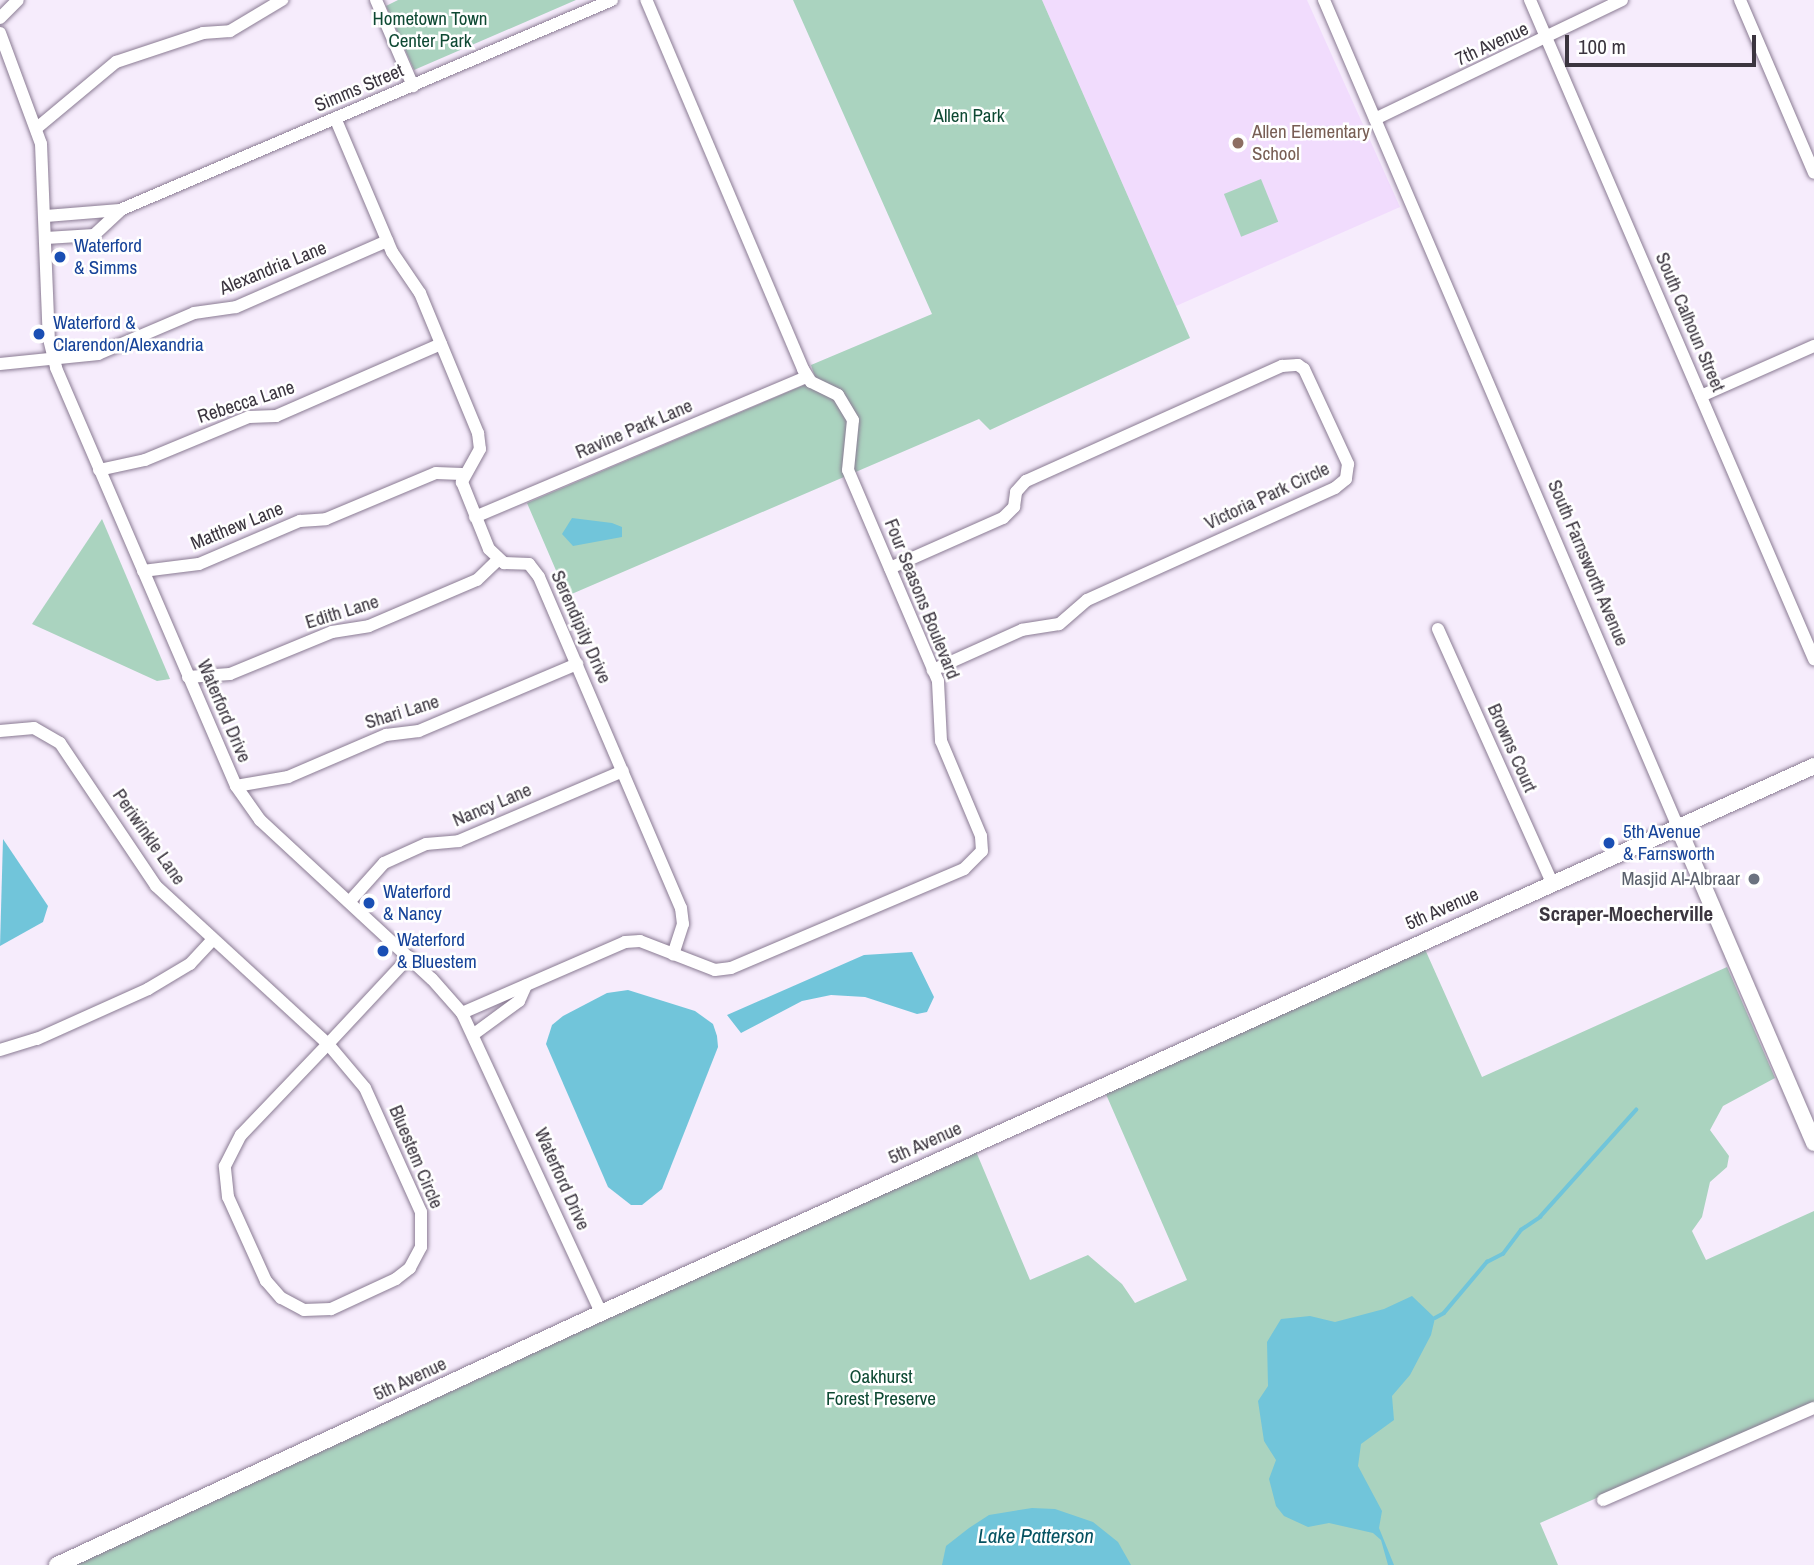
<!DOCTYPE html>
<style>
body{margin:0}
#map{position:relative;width:1814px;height:1565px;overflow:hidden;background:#f6ecfc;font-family:"Archivo Narrow",sans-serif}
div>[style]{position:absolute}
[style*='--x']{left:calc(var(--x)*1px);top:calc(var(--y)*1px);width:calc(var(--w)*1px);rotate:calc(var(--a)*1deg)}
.built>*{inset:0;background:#f1dcfd}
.green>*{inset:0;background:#aad3bf;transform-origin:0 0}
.water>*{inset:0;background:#71c5da}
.stream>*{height:3.5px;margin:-1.75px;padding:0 1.75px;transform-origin:1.75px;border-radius:1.75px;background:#71c5da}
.roads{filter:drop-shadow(0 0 2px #8a7b93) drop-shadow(0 0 2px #8a7b93)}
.minor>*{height:12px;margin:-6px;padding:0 6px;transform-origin:6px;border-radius:6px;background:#fff}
.tertiary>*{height:16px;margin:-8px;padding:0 8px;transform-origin:8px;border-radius:8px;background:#fff}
.dots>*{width:19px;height:19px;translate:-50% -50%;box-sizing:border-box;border:4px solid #fff;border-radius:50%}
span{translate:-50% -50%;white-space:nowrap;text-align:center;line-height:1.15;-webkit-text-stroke:5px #fff;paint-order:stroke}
.park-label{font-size:19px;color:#0e4933}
.street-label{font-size:19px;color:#3b353f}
.education-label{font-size:19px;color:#785e54}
.left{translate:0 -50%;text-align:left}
.transit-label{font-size:19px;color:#164399}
.worship-label{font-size:19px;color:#5b616d}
.right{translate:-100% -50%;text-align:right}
.neighbourhood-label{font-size:21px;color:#3b353f;font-weight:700}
.water-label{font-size:21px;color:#055261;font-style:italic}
.scale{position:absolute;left:1565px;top:35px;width:191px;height:32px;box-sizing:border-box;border:4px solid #3b353f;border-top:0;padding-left:9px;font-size:21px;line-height:24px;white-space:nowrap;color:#3b353f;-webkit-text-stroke:5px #fff;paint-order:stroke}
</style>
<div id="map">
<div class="built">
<div style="clip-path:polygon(1042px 0,1307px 0,1400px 207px,1176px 306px)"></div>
</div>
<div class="green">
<div style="clip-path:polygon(398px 0,576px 0,414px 70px,386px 6px)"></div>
<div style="clip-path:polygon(793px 0,1042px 0,1190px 338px,990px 430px,979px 419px,567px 596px,527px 503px,816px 380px,811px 365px,932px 314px)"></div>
<div style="left:1261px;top:179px;width:46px;height:40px;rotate:68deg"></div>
<div style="clip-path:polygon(102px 519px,170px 679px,157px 681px,32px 624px)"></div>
<div style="clip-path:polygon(1424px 947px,1482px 1077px,1727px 967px,1775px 1078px,1723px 1106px,1710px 1130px,1729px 1156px,1727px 1167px,1710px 1182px,1702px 1217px,1692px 1231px,1706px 1260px,1814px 1211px,1814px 1402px,1540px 1523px,1558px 1565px,76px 1565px,975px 1149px,1030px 1280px,1088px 1255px,1122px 1284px,1135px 1303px,1187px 1280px,1105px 1092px)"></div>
</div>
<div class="water">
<div style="clip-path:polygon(572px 518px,612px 523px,622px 527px,622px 537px,573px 546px,562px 534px)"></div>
<div style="clip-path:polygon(3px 839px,48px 906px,43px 922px,0 946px)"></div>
<div style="clip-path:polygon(912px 952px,934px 997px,927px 1012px,917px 1014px,865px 997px,831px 995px,802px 1001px,741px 1033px,727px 1015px,864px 955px)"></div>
<div style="clip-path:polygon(628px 990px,695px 1011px,713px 1024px,717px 1036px,718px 1047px,662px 1189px,642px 1205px,631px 1205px,608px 1187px,546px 1044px,552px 1025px,563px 1016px,607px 993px)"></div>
<div style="clip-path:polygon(1412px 1296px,1435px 1318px,1431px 1335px,1410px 1375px,1392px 1396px,1394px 1420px,1361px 1444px,1358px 1466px,1382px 1511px,1379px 1528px,1394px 1565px,1388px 1565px,1381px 1540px,1373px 1533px,1329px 1523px,1308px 1527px,1284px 1516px,1276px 1506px,1269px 1479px,1276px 1460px,1264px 1441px,1258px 1401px,1268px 1386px,1267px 1342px,1281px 1319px,1310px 1316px,1335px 1322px,1384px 1309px)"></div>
<div style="clip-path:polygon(1032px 1508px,1055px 1509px,1093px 1522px,1118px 1542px,1131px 1565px,942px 1565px,946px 1546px,969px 1528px,989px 1515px)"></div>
</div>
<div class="stream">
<div style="--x:1435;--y:1318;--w:10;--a:-29"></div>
<div style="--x:1444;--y:1313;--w:67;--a:-49.9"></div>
<div style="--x:1487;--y:1262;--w:18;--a:-27"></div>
<div style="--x:1503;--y:1254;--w:30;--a:-53"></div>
<div style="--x:1521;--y:1230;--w:23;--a:-34"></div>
<div style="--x:1540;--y:1217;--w:144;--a:-48.1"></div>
</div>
<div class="roads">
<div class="minor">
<div style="--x:376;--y:0;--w:94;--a:66.7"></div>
<div style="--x:1324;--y:0;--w:900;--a:66.83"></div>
<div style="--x:1530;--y:0;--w:718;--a:66.69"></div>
<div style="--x:1740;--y:0;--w:188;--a:66.8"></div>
<div style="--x:0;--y:18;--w:25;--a:-45"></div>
<div style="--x:0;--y:33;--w:118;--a:69.7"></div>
<div style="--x:41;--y:144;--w:195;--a:87.7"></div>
<div style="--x:49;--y:339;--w:30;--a:76"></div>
<div style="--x:56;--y:368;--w:455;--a:66.7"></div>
<div style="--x:236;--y:786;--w:42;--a:54.8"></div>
<div style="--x:260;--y:820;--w:234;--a:42.8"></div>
<div style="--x:432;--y:979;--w:45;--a:48.6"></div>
<div style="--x:462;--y:1013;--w:331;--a:65.1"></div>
<div style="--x:1375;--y:119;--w:274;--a:-25.7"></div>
<div style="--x:336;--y:120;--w:143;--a:67"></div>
<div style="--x:392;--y:252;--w:50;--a:55.7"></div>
<div style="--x:420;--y:293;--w:152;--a:67.5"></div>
<div style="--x:478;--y:433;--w:16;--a:83"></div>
<div style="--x:480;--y:449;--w:38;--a:119"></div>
<div style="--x:462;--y:482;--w:72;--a:68.1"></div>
<div style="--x:489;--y:549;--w:21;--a:43"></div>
<div style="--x:504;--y:563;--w:25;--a:2"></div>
<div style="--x:529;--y:564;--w:16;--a:52"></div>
<div style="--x:539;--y:577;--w:360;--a:66.8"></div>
<div style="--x:681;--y:908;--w:16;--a:83"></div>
<div style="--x:683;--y:924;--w:32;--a:108"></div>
<div style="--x:38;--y:127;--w:102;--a:-39.8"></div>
<div style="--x:116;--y:62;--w:92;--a:-18.4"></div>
<div style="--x:203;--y:33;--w:27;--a:-4"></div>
<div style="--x:230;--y:31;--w:61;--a:-30.8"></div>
<div style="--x:46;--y:216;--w:74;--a:-4.6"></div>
<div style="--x:120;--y:210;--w:535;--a:-23.11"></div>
<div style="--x:46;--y:238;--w:48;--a:-3.6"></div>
<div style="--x:94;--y:235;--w:35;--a:-43"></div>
<div style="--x:0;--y:364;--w:99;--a:-5.8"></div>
<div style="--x:98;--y:354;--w:104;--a:-23.1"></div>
<div style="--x:194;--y:313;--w:42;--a:-8.1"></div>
<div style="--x:236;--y:307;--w:165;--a:-23.6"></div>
<div style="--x:1701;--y:396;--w:124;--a:-23.9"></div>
<div style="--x:99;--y:470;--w:47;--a:-12.3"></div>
<div style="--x:145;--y:460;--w:113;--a:-22.5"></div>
<div style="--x:249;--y:417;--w:27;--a:-2"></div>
<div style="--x:276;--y:416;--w:180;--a:-23.6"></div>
<div style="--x:475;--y:517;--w:360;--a:-22.9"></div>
<div style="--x:890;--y:568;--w:124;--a:-23.9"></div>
<div style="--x:1003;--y:518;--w:16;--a:-45"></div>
<div style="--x:1014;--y:507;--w:15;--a:-82"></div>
<div style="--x:1016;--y:492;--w:15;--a:-48"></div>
<div style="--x:1026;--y:481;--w:281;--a:-24.2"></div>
<div style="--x:1282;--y:366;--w:16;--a:-4"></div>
<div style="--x:1298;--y:365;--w:7;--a:34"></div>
<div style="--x:1304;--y:369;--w:105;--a:65.1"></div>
<div style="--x:1348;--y:464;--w:15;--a:98"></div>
<div style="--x:1346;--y:479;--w:14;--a:141"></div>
<div style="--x:1335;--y:488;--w:272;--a:155.7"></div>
<div style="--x:1087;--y:600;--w:37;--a:139"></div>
<div style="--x:1059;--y:624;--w:37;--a:171"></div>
<div style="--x:1022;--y:630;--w:98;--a:155.8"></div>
<div style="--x:143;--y:571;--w:56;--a:-7.1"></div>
<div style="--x:199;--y:564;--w:110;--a:-23.1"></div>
<div style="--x:300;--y:521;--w:26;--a:-4"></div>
<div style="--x:326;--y:519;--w:119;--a:-22.7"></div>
<div style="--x:436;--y:473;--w:26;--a:2"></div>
<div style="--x:1438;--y:629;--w:278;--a:65.8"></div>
<div style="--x:188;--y:677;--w:42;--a:-4.1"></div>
<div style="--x:230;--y:674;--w:110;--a:-22.4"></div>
<div style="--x:332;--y:632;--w:37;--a:-9"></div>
<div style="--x:369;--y:626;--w:117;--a:-23.1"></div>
<div style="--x:477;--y:580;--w:29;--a:-44"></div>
<div style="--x:0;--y:731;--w:34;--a:-5"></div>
<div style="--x:34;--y:728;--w:30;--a:30"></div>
<div style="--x:60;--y:743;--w:172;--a:56.1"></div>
<div style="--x:156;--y:886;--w:234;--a:42.6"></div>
<div style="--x:328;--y:1044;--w:57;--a:49.9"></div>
<div style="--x:365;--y:1088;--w:136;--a:65.7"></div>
<div style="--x:421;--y:1212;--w:35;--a:90"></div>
<div style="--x:421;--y:1247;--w:24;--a:118"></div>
<div style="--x:410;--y:1268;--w:18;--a:142"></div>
<div style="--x:396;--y:1279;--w:72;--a:155.2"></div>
<div style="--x:331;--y:1309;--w:27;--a:178"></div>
<div style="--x:304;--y:1310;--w:26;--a:-152"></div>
<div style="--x:281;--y:1298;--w:23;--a:-131"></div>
<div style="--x:266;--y:1281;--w:92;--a:-114.3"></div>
<div style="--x:228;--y:1197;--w:31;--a:-96"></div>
<div style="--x:225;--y:1166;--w:35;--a:-63"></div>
<div style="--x:241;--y:1135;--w:126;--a:-46.3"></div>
<div style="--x:328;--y:1044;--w:119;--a:-47"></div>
<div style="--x:236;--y:786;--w:53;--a:-9.8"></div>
<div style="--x:288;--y:777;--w:107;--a:-23.2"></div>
<div style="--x:386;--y:735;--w:33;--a:-7"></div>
<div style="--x:419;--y:731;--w:172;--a:-23"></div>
<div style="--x:350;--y:901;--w:51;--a:-48.2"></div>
<div style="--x:384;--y:863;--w:46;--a:-24.3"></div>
<div style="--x:426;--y:844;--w:33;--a:-5"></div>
<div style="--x:459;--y:841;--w:178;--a:-23.1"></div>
<div style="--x:462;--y:1013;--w:178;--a:-23.5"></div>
<div style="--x:625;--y:942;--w:15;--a:-4"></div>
<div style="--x:640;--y:941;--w:80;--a:21.1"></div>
<div style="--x:715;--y:970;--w:16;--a:-7"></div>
<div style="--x:731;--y:968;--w:253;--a:-23"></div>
<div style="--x:964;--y:869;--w:25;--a:-45"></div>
<div style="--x:982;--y:851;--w:15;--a:-94"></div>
<div style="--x:981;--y:836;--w:103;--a:-112.8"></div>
<div style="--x:941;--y:741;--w:60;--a:-92.9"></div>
<div style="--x:938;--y:681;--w:229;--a:-113.1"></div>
<div style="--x:848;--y:470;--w:50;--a:-84.3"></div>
<div style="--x:853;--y:420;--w:29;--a:-121"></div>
<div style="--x:838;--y:395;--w:30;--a:-154"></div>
<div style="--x:811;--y:382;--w:15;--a:-122"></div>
<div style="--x:803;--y:369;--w:401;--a:-113"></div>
<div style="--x:474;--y:1034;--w:56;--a:-36.3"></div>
<div style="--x:519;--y:1001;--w:17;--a:-66"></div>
<div style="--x:0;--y:1050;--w:39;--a:-17"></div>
<div style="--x:37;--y:1039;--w:122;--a:-24.2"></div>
<div style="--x:148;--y:989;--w:49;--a:-30.8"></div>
<div style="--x:190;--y:964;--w:33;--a:-47"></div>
<div style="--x:1603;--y:1500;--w:230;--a:-23.6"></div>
</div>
<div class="tertiary">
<div style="--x:1678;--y:827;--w:344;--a:66.7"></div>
<div style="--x:57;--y:1565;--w:600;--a:-24.86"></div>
<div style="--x:601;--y:1313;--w:1331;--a:-24.27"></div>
</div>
</div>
<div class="dots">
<div style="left:1238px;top:143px;background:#8d6e63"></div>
<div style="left:60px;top:257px;background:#1a4fb4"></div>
<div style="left:39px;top:334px;background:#1a4fb4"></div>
<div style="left:1609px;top:843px;background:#1a4fb4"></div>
<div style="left:1754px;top:879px;background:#6b7280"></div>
<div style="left:369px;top:903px;background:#1a4fb4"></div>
<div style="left:383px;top:951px;background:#1a4fb4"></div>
</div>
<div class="park-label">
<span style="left:430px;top:30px">Hometown Town<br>Center Park</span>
<span style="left:969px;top:116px">Allen Park</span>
<span style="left:881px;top:1388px">Oakhurst<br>Forest Preserve</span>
</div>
<div class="street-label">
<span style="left:1492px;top:44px;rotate:-25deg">7th Avenue</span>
<span style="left:359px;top:88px;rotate:-23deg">Simms Street</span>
<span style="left:273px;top:268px;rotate:-22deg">Alexandria Lane</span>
<span style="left:1690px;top:322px;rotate:67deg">South Calhoun Street</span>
<span style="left:246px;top:402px;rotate:-18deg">Rebecca Lane</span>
<span style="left:634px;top:429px;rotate:-23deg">Ravine Park Lane</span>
<span style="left:1267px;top:496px;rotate:-25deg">Victoria Park Circle</span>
<span style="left:237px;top:526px;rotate:-22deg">Matthew Lane</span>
<span style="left:1588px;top:563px;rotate:67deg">South Farnsworth Avenue</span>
<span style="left:922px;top:599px;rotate:68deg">Four Seasons Boulevard</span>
<span style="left:342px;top:612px;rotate:-17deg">Edith Lane</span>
<span style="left:581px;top:627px;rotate:66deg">Serendipity Drive</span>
<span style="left:224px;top:711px;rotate:67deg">Waterford Drive</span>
<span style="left:402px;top:712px;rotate:-17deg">Shari Lane</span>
<span style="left:1512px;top:748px;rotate:66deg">Browns Court</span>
<span style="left:492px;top:805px;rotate:-23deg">Nancy Lane</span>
<span style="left:149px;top:837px;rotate:55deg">Periwinkle Lane</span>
<span style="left:1442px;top:909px;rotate:-24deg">5th Avenue</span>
<span style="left:925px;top:1143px;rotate:-24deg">5th Avenue</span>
<span style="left:416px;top:1157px;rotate:67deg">Bluestem Circle</span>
<span style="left:562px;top:1179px;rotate:66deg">Waterford Drive</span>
<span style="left:410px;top:1379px;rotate:-25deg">5th Avenue</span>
</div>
<div class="education-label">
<span class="left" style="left:1252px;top:143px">Allen Elementary<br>School</span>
</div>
<div class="transit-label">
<span class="left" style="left:74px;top:257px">Waterford<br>&amp; Simms</span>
<span class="left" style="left:53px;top:334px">Waterford &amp;<br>Clarendon/Alexandria</span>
<span class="left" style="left:1623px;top:843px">5th Avenue<br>&amp; Farnsworth</span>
<span class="left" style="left:383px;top:903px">Waterford<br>&amp; Nancy</span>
<span class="left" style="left:397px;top:951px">Waterford<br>&amp; Bluestem</span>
</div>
<div class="worship-label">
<span class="right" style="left:1740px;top:879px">Masjid Al-Albraar</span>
</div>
<div class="neighbourhood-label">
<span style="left:1626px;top:914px">Scraper-Moecherville</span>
</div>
<div class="water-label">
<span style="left:1036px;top:1536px">Lake Patterson</span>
</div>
<div class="scale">100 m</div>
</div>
